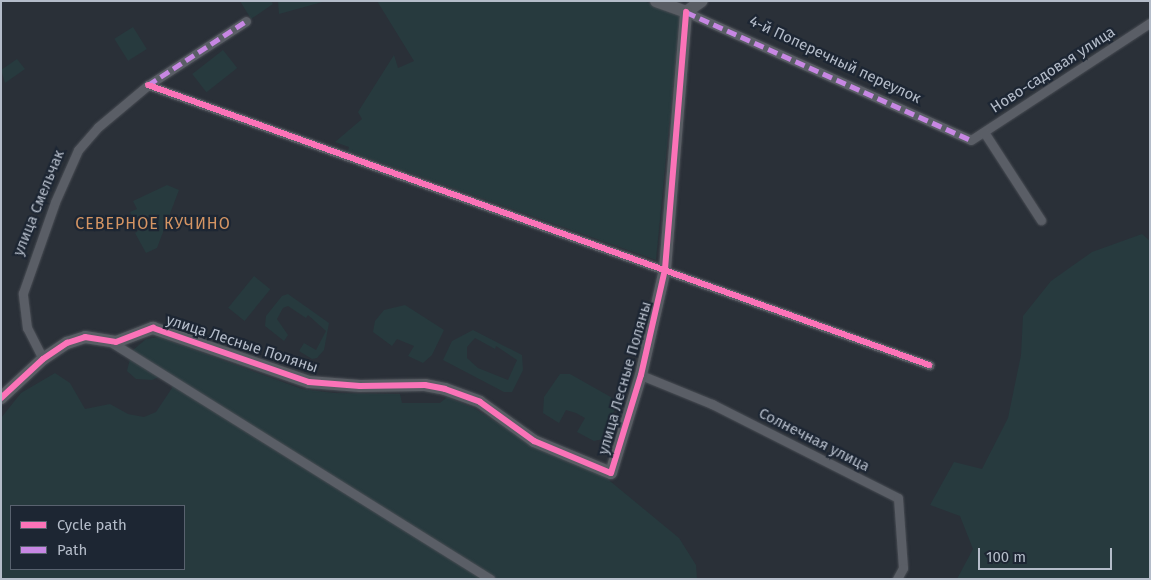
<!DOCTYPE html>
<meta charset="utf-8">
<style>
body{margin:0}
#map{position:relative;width:1151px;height:580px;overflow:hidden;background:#2a3038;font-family:"Fira Sans",sans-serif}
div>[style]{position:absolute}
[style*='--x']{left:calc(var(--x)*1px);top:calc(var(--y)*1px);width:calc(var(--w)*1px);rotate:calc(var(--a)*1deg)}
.green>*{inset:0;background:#273a3e;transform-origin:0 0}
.roads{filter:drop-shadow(0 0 1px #484c53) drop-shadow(0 0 1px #484c53)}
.street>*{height:9px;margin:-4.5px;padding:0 4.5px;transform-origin:4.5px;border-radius:4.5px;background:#5a5e66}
.secondary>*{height:12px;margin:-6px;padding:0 6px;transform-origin:6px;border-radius:6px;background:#595d64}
.quiet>*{height:5px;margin-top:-2.5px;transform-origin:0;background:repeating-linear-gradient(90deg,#c787e3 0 10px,transparent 0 15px)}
.cycleway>*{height:6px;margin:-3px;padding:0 3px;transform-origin:3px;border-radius:3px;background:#fb73b8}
span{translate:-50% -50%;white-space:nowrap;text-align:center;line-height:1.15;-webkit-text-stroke:4.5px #1d2633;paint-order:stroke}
.street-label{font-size:15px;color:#b4bcc9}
.neighbourhood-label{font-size:16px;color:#d59563;letter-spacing:1px}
.frame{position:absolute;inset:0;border:2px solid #b4bcc9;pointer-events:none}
.legend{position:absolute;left:10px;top:505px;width:175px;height:65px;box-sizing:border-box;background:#1d2633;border:1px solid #59626f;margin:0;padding:6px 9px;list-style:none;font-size:15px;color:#b4bcc9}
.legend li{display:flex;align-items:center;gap:10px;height:25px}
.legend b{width:25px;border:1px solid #59626f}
.scale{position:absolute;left:978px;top:548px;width:134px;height:22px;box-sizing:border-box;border:2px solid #b4bcc9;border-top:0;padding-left:6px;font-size:15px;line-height:18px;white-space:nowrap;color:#b4bcc9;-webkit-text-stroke:4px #1d2633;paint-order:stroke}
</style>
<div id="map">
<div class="green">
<div style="clip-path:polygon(240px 1px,271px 1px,273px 4px,251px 19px)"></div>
<div style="clip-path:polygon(278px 1px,326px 1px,279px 14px)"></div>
<div style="clip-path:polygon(377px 1px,644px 1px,680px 14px,656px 260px,348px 151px,349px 147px,335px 142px,362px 119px,358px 112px,394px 55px,398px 68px,414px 61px)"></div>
<div style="left:133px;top:27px;width:26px;height:22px;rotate:58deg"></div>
<div style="left:223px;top:50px;width:23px;height:39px;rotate:52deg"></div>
<div style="clip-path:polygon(17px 59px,25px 69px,5px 83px,1px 70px)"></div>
<div style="clip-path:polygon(167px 185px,179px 190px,157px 248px,146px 253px,135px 233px,139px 230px,130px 212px,137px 209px,133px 201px)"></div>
<div style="clip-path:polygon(1142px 234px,1150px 241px,1150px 579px,957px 579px,973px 549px,960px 516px,930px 505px,954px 462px,982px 469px,1008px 418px,1021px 355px,1023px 316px,1051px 281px,1092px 252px)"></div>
<div style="left:254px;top:276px;width:21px;height:41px;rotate:39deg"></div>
<div style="clip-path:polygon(288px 294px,329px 323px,324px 350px,317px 358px,312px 359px,299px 351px,304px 343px,316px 350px,326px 331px,308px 315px,306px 318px,288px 306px,283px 308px,277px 319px,288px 335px,284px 341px,265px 326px,266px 316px,282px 296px)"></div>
<div style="clip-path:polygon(405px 305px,444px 330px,432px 355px,423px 363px,408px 356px,414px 346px,397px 339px,392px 346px,373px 332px,375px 321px,384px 310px)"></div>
<div style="clip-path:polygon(evenodd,473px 330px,522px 355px,523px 370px,512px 392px,504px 392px,443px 360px,452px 341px,473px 330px,475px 338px,495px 349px,496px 346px,517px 360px,508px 380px,478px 368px,467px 358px,467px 347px,475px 338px)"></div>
<div style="clip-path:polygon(evenodd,159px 337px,302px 389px,334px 393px,400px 394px,402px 403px,440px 403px,447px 397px,474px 408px,526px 441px,599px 472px,679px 538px,696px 565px,697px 579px,1px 579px,1px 418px,21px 393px,55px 373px,70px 383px,85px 409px,110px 404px,128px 414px,144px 417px,156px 412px,172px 388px,174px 380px,166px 374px,152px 380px,136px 379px,127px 371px,132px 351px,146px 339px,159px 337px,11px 506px,184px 506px,184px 569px,11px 569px,11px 506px)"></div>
<div style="clip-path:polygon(560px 374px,570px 374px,616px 400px,616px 406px,603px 439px,594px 441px,577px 432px,585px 418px,576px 413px,566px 410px,559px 423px,543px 413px,544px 397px)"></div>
</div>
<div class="roads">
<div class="street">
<div style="--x:686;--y:12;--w:312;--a:24.2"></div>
<div style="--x:971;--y:140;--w:214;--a:-33.2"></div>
<div style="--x:148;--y:85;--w:830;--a:19.72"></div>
<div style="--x:984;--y:132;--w:105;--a:57.1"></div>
<div style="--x:111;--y:342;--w:447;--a:32"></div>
<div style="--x:43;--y:359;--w:35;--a:-117"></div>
<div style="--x:27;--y:328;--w:35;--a:-97"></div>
<div style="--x:23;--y:293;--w:96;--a:-70.6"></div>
<div style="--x:55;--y:202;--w:57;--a:-66.1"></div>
<div style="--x:78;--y:150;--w:30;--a:-49"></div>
<div style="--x:98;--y:127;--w:65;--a:-40"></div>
<div style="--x:148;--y:85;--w:117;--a:-33.1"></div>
<div style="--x:641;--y:375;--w:77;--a:22.2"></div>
<div style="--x:712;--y:404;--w:208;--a:26.8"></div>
<div style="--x:898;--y:498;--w:70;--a:85.9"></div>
<div style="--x:903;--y:568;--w:13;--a:119"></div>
</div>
<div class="secondary">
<div style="--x:656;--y:1;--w:32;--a:20"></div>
<div style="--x:686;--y:12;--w:19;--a:-35"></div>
<div style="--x:1;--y:398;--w:57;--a:-42.9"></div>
<div style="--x:43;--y:359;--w:29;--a:-34"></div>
<div style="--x:67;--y:343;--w:19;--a:-18"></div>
<div style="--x:85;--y:337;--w:31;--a:9"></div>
<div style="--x:116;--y:342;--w:40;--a:-21"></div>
<div style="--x:153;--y:328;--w:165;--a:19.1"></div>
<div style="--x:309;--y:382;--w:51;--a:4.5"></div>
<div style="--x:360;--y:386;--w:65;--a:-0.9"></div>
<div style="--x:425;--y:385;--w:20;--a:11"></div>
<div style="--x:445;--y:389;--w:37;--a:20"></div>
<div style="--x:480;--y:402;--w:67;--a:35.8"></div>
<div style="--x:534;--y:441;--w:83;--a:22.6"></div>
<div style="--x:611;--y:473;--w:102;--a:-73"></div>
<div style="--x:641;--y:375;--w:109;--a:-77.2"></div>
<div style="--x:665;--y:269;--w:258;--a:-85.3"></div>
</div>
</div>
<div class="quiet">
<div style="--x:686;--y:12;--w:312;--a:24.2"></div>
<div style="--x:148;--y:85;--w:117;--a:-33.1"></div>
</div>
<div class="cycleway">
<div style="--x:148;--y:85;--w:830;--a:19.72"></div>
<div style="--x:1;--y:398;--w:57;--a:-42.9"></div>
<div style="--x:43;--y:359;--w:29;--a:-34"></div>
<div style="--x:67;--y:343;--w:19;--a:-18"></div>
<div style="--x:85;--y:337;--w:31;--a:9"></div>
<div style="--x:116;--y:342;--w:40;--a:-21"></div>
<div style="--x:153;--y:328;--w:165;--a:19.1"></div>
<div style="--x:309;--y:382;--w:51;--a:4.5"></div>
<div style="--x:360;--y:386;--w:65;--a:-0.9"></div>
<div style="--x:425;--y:385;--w:20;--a:11"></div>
<div style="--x:445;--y:389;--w:37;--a:20"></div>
<div style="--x:480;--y:402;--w:67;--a:35.8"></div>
<div style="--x:534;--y:441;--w:83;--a:22.6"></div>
<div style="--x:611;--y:473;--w:102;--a:-73"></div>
<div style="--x:641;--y:375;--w:109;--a:-77.2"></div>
<div style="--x:665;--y:269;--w:258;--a:-85.3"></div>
</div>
<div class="street-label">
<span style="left:835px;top:60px;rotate:25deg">4-й Поперечный переулок</span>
<span style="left:1053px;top:70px;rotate:-33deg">Ново-садовая улица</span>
<span style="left:39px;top:203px;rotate:-68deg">улица Смельчак</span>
<span style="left:242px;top:344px;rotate:18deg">улица Лесные Поляны</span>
<span style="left:625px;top:378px;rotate:-74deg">улица Лесные Поляны</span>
<span style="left:814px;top:440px;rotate:27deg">Солнечная улица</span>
</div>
<div class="neighbourhood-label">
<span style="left:153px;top:224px">СЕВЕРНОЕ КУЧИНО</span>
</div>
<div class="frame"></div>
<ul class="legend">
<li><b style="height:6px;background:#fb73b8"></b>Cycle path</li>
<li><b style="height:6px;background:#c787e3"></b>Path</li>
</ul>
<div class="scale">100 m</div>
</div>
